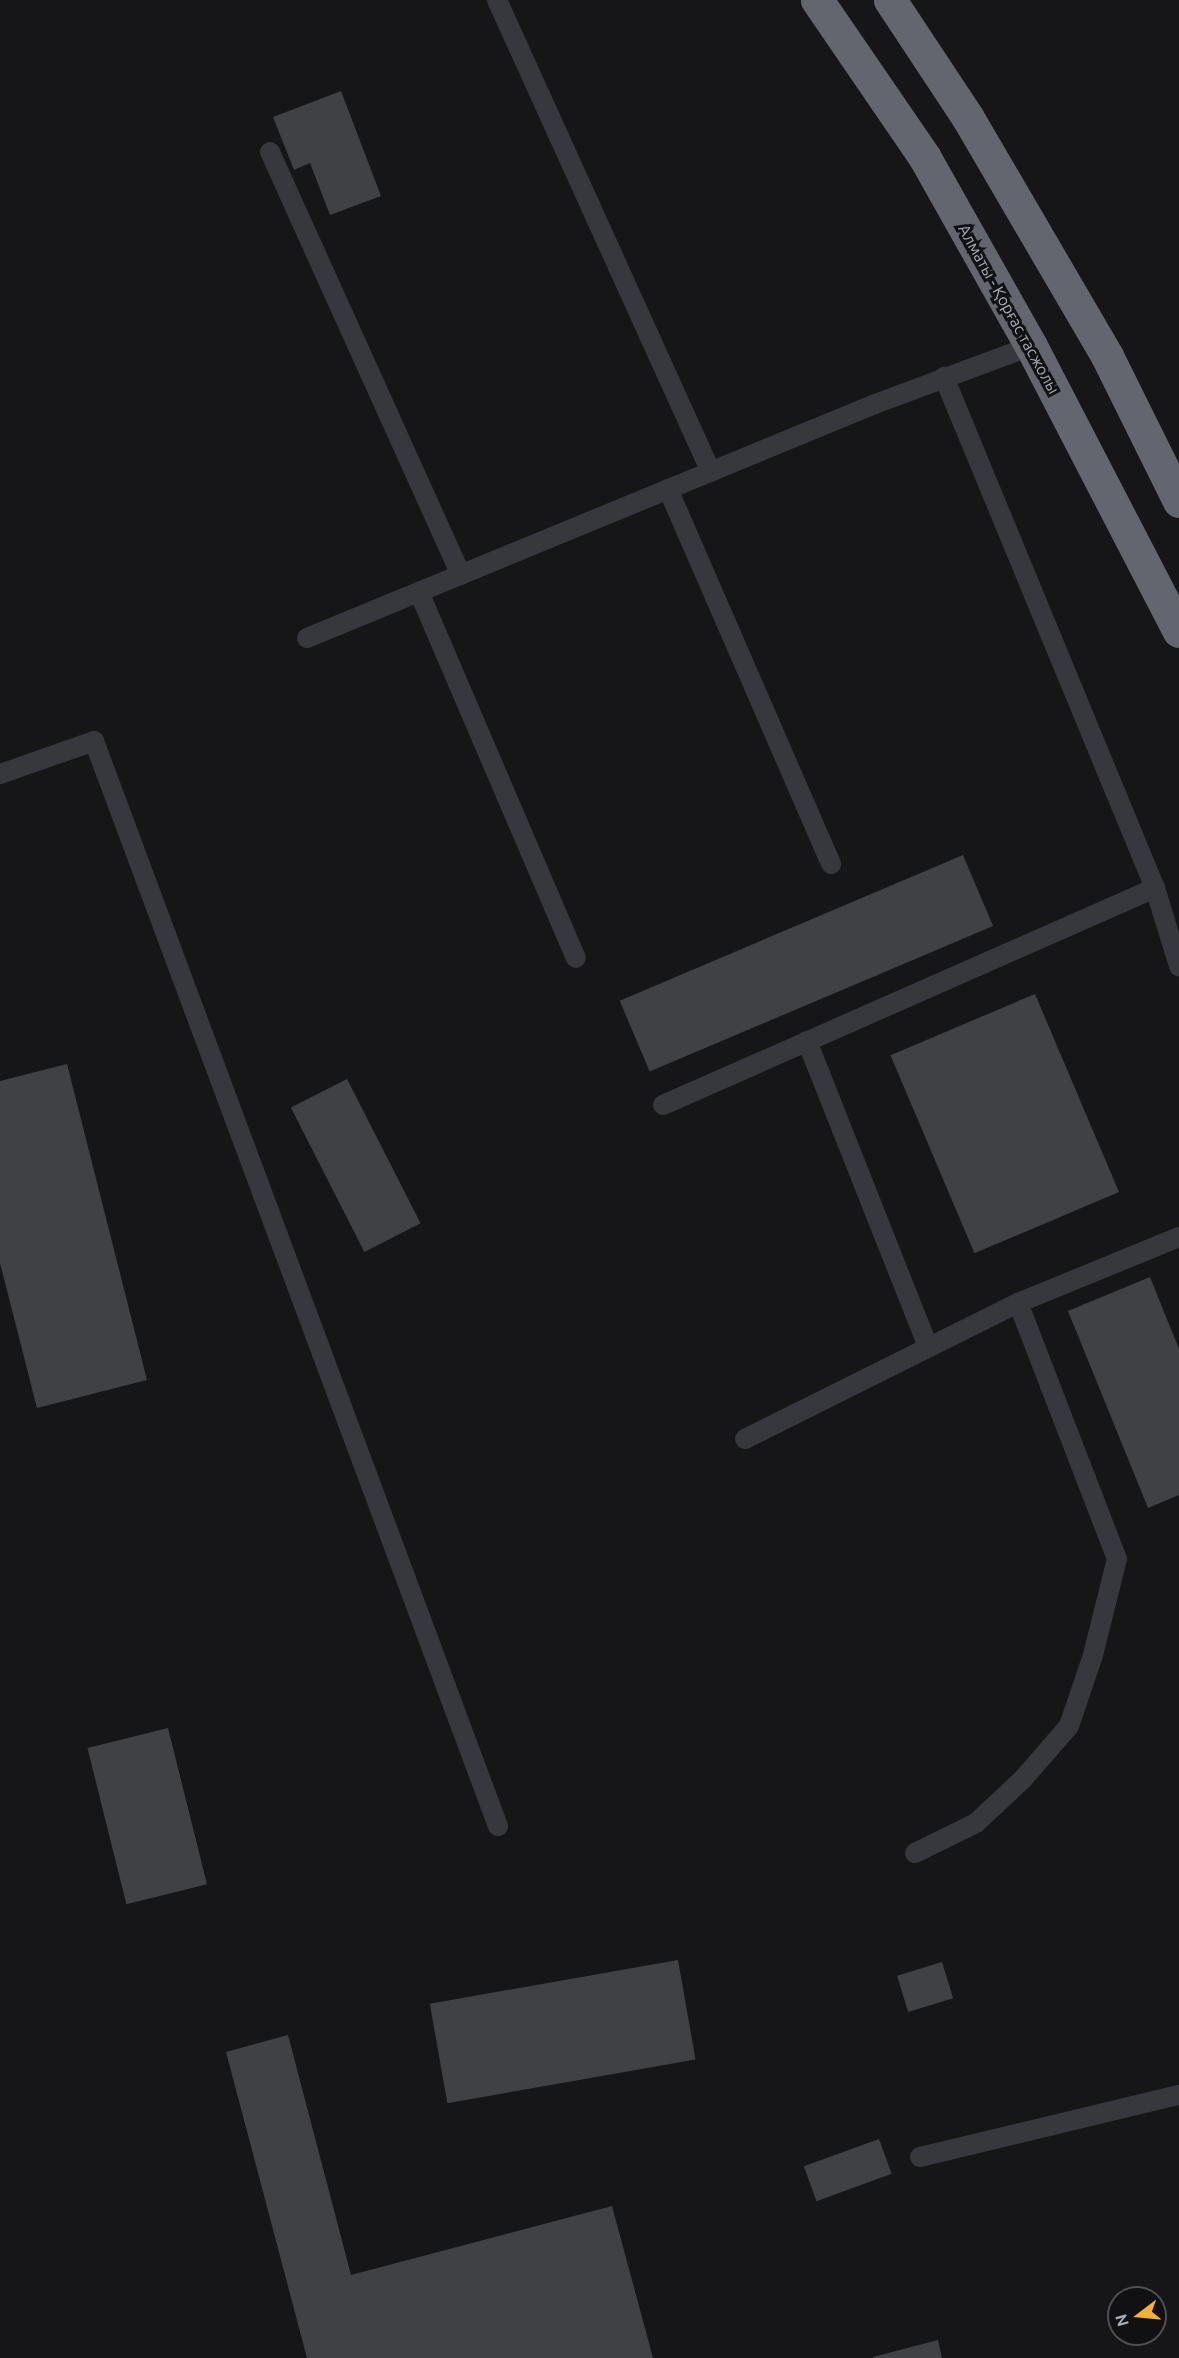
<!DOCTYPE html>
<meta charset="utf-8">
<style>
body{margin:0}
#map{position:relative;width:1179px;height:2358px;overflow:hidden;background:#161618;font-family:Ubuntu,sans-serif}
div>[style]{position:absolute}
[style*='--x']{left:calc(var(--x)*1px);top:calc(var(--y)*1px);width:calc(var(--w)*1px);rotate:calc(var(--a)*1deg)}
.building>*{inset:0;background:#404145;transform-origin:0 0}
.service>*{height:20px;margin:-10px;padding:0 10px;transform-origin:10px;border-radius:10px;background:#37383d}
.motorway>*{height:33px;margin:-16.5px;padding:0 16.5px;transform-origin:16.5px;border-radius:16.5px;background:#63666e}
span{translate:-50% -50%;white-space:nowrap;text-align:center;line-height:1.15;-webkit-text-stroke:6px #111113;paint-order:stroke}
.street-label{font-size:16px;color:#a8adb8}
.north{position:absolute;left:1107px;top:2286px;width:60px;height:60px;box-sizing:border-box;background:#111113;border:2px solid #4d4f55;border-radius:50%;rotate:254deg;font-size:16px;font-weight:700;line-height:24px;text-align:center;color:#a8adb8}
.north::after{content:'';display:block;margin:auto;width:21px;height:27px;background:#f2b134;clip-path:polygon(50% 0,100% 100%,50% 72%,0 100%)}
</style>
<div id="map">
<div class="building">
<div style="clip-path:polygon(341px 91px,381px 196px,330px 215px,310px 163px,294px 170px,273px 117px)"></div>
<div style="left:963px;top:855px;width:77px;height:373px;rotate:67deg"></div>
<div style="left:1035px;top:994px;width:215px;height:157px;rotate:67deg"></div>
<div style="clip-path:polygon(67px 1064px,147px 1380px,37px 1408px,0 1263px,0 1081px)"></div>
<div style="left:347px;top:1079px;width:162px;height:63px;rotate:63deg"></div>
<div style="clip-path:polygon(1150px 1277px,1179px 1349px,1179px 1495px,1148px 1508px,1068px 1311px)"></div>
<div style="left:168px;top:1728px;width:161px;height:83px;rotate:76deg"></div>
<div style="left:678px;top:1960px;width:101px;height:252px;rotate:80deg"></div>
<div style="left:942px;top:1962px;width:38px;height:47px;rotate:73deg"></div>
<div style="clip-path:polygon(288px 2035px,351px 2275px,612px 2206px,653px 2358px,307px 2358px,226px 2052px)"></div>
<div style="left:879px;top:2139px;width:37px;height:80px;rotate:70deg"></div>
<div style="clip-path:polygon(938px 2340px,942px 2358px,873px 2358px,873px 2357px)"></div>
</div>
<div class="service">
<div style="--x:497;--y:0;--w:518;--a:65.61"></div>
<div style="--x:270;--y:152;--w:464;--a:65.7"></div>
<div style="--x:668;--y:489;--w:409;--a:66.5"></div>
<div style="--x:419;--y:592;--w:398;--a:66.8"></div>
<div style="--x:307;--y:638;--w:614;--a:-22.39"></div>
<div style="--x:875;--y:404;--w:166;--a:-20.4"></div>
<div style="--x:0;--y:774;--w:100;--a:-19.3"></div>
<div style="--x:94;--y:741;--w:1158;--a:69.58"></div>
<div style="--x:1155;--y:888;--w:82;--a:72.9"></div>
<div style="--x:807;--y:1041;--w:328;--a:68.4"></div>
<div style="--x:663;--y:1105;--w:538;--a:-23.8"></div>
<div style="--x:1155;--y:888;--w:553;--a:-112.44"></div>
<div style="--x:745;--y:1439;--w:305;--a:-26.5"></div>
<div style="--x:1018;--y:1303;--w:174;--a:-22.3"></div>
<div style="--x:915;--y:1853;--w:68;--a:-26.2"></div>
<div style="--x:976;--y:1823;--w:64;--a:-43.1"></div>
<div style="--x:1023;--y:1779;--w:70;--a:-49"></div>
<div style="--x:1069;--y:1726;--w:75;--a:-71.3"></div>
<div style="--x:1093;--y:1655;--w:99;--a:-76"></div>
<div style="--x:1117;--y:1559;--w:274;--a:-111.1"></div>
<div style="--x:920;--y:2157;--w:266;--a:-13.5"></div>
</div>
<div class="motorway">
<div style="--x:817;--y:0;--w:191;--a:55.6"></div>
<div style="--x:925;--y:158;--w:216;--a:60.6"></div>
<div style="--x:1031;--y:346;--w:321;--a:62.6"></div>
<div style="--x:890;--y:0;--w:141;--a:56.5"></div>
<div style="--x:968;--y:118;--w:276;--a:59.7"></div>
<div style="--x:1107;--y:356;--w:162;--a:63.6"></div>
</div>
<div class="street-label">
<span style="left:1009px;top:309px;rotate:61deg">Алматы - Қорғас тасжолы</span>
</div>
<div class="north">N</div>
</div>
